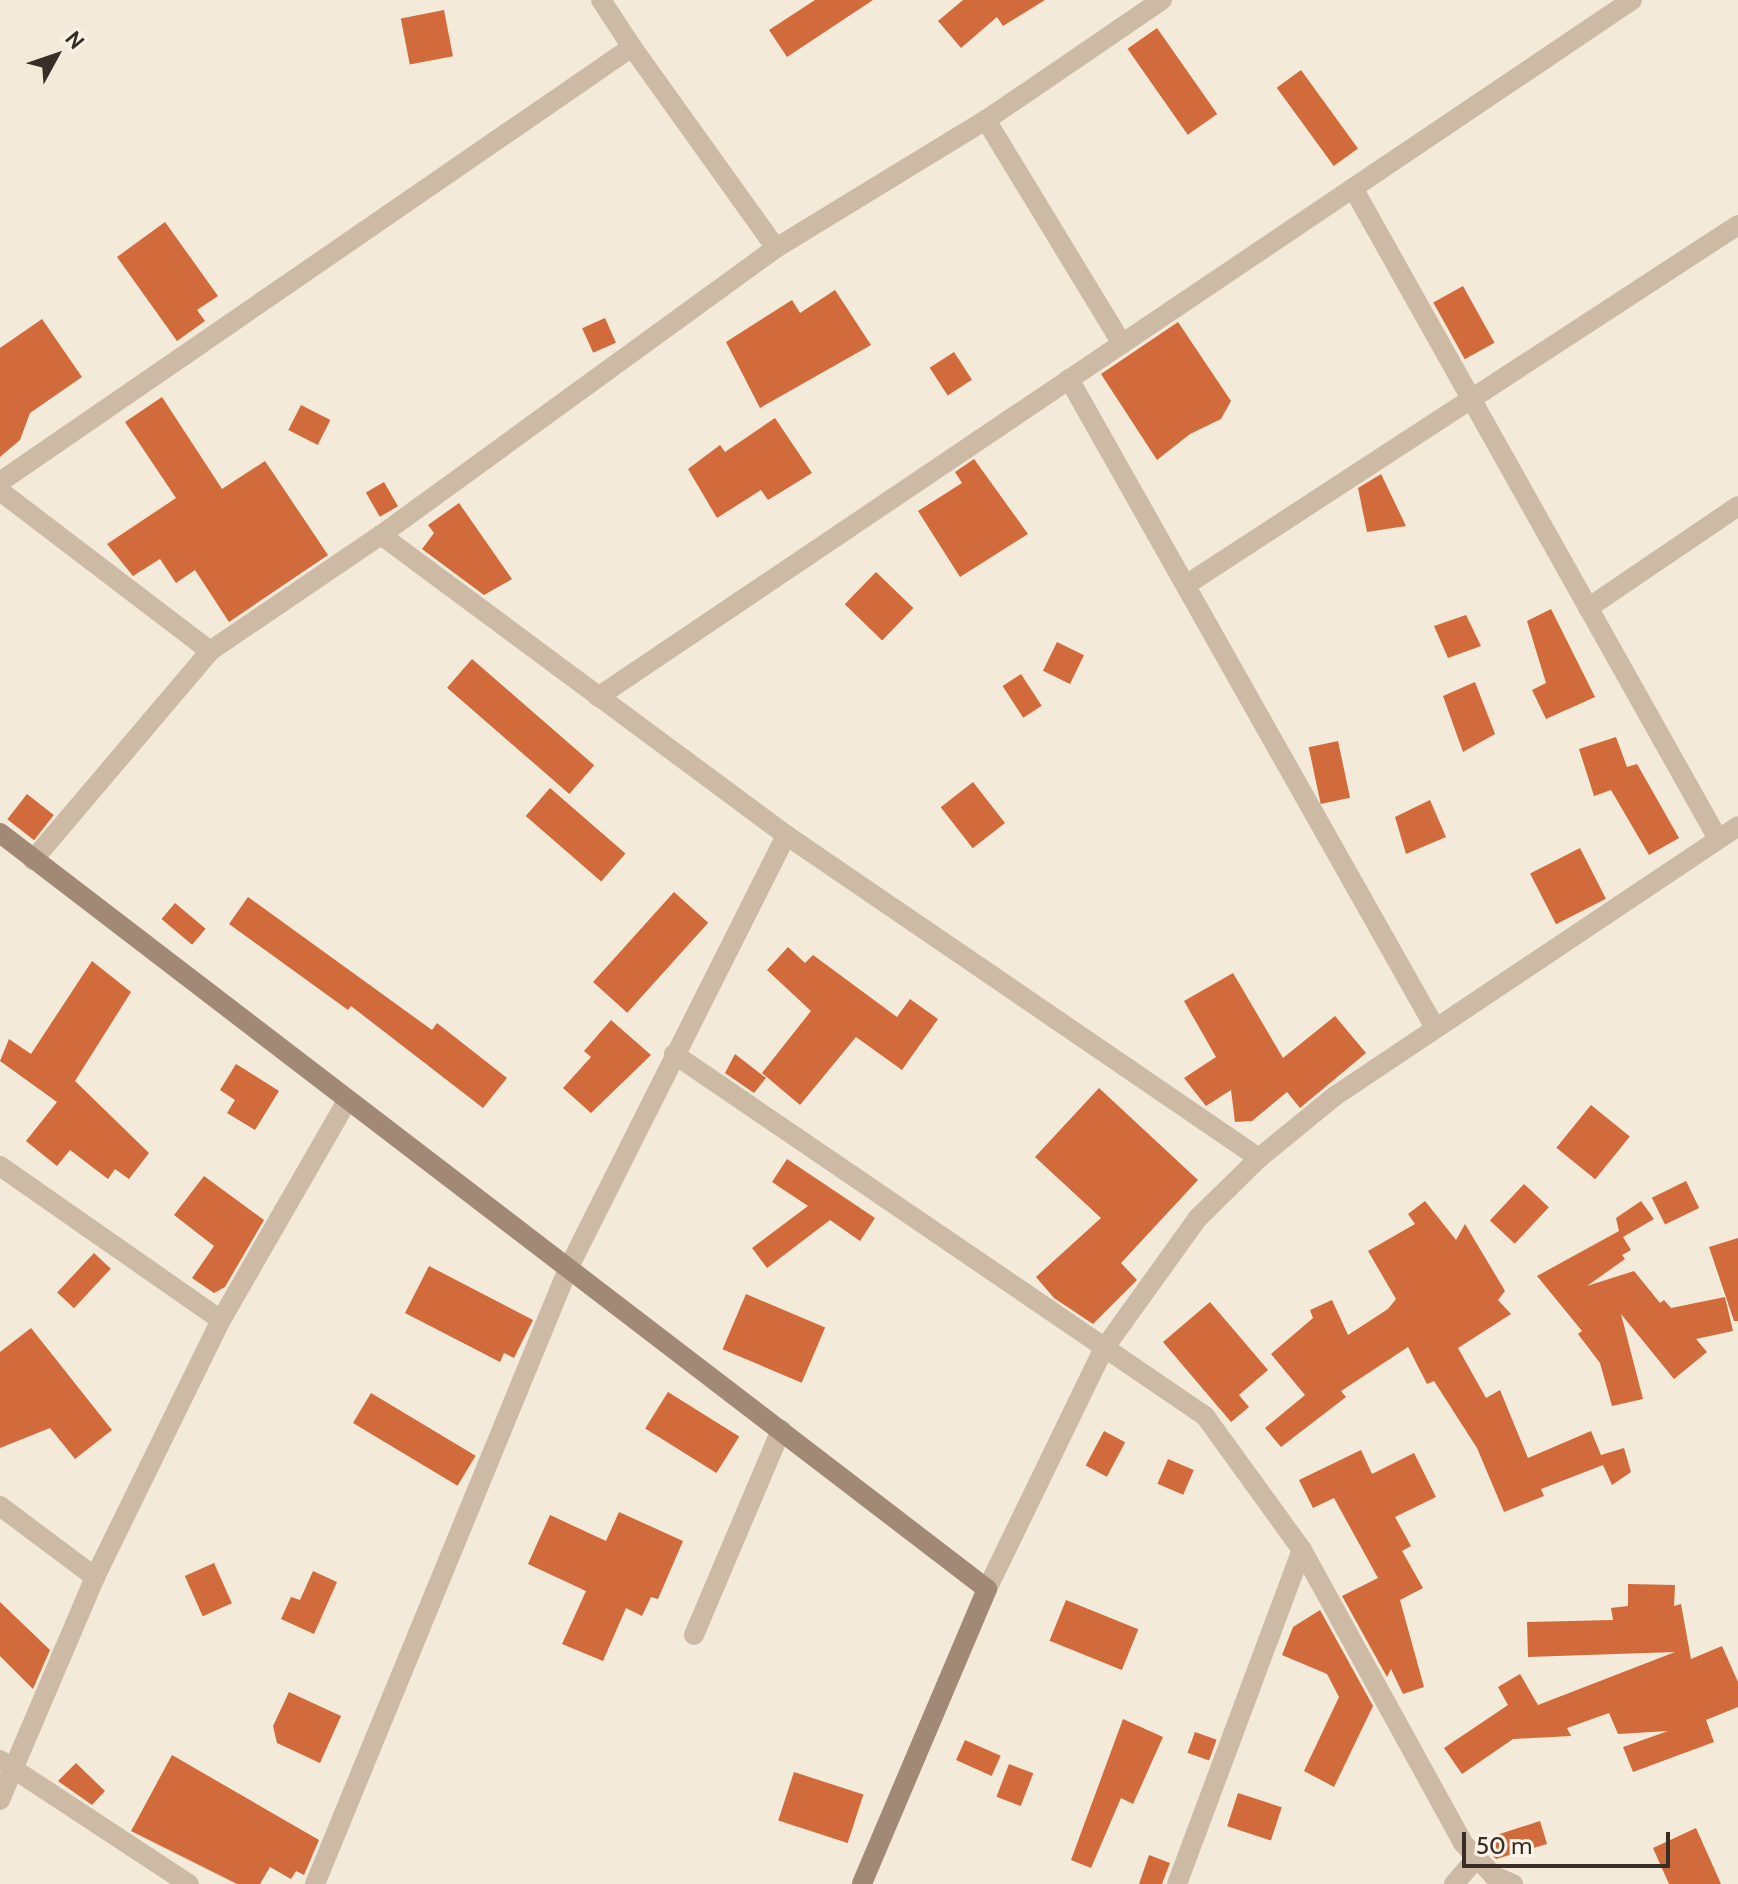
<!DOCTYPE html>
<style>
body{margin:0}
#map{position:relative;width:1738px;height:1884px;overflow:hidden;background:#f4eada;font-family:Cabin,sans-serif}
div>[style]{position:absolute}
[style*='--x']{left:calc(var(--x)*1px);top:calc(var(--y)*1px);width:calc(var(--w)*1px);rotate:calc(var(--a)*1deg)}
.building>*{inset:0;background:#d16b3b;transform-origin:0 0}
.street>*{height:20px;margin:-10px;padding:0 10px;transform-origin:10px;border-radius:10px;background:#cdbaa5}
.secondary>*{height:20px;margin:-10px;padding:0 10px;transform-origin:10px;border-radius:10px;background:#a18976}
span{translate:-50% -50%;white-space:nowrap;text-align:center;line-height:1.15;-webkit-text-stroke:6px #fbf3e7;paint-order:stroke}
.north{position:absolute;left:16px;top:16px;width:80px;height:80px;-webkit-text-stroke:6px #fbf3e7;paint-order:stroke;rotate:50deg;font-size:22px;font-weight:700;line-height:32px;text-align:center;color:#382e27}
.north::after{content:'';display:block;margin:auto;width:28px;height:36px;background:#382e27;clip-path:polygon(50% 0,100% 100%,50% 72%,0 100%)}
.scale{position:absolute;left:1462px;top:1832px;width:208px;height:36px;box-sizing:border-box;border:4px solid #382e27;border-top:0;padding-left:10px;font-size:24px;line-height:28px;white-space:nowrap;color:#382e27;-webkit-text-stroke:6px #fbf3e7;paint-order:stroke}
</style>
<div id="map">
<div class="building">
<div style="clip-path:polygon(815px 0,873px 0,787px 57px,769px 30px)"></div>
<div style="clip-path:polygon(963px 0,1045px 0,1003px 26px,997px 17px,961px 48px,938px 21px)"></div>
<div style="left:444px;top:10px;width:47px;height:44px;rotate:79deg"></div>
<div style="left:1157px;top:28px;width:105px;height:36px;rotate:55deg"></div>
<div style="left:1301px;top:70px;width:97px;height:30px;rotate:54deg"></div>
<div style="clip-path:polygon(165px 222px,218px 296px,197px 310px,205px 321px,177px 341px,117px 257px)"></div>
<div style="left:1463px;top:286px;width:65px;height:34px;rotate:61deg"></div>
<div style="clip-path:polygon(835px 290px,871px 345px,760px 408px,726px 342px,792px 300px,800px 313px)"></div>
<div style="left:605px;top:318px;width:27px;height:25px;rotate:66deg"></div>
<div style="clip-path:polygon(42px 319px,82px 377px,30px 413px,20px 440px,0 457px,0 348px)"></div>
<div style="clip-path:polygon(1178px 322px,1231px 401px,1221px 419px,1190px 434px,1157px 460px,1101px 374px)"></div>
<div style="left:954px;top:352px;width:33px;height:29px;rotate:57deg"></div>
<div style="clip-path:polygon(162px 397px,222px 489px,265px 461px,328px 555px,229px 622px,195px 570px,176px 583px,160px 559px,133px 576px,107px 544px,176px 498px,125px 422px)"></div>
<div style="left:301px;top:405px;width:33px;height:28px;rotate:27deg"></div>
<div style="clip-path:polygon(775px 418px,812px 473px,768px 500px,761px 490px,717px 518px,688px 469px,720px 445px,725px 452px)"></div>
<div style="clip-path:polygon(974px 459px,1028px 534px,960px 577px,918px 511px,962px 483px,955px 472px)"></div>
<div style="clip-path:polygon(1381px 474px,1406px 526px,1367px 532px,1358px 488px)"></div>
<div style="left:384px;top:482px;width:28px;height:21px;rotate:60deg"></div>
<div style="clip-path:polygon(459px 503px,512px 579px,484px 595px,422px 549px,434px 533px,428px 525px)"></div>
<div style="left:876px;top:572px;width:52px;height:45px;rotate:44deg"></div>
<div style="clip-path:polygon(1551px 609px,1595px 697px,1546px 719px,1532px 690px,1546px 683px,1527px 621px)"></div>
<div style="clip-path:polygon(1466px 615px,1481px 646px,1448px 658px,1434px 626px)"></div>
<div style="left:1057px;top:642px;width:30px;height:32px;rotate:26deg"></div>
<div style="left:472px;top:659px;width:162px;height:38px;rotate:41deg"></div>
<div style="left:1021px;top:674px;width:38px;height:22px;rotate:57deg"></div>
<div style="clip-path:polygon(1475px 682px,1495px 734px,1463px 752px,1443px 696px)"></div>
<div style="clip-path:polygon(1616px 737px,1627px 767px,1637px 764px,1679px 838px,1649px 855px,1611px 790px,1594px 796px,1579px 749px)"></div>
<div style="left:1338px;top:741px;width:58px;height:30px;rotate:78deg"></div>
<div style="left:973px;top:782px;width:52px;height:41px;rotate:52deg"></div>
<div style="left:550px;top:788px;width:100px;height:37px;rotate:41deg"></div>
<div style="left:27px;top:794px;width:34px;height:32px;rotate:38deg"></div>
<div style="clip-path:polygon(1430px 800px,1446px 837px,1406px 854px,1395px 817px)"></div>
<div style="left:1580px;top:848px;width:57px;height:56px;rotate:63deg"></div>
<div style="left:674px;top:892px;width:46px;height:121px;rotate:42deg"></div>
<div style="clip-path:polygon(248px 897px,432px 1030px,437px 1023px,507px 1078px,483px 1108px,351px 1006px,348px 1010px,229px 924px)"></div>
<div style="left:175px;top:903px;width:40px;height:21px;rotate:40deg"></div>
<div style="clip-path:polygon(788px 947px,805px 963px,813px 955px,897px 1017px,910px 999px,938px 1019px,902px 1070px,856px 1037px,800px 1105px,762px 1073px,811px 1011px,767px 970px)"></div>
<div style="clip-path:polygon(92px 961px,131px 992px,75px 1081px,149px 1153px,129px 1179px,115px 1169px,108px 1179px,70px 1150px,57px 1166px,26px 1141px,57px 1102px,0 1061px,9px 1039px,31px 1054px)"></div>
<div style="clip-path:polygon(1233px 973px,1283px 1058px,1335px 1016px,1366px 1053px,1300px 1108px,1287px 1092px,1252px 1121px,1235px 1122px,1231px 1090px,1206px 1106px,1184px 1078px,1216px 1057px,1184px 1001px)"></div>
<div style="clip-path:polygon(611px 1020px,651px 1055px,591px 1113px,563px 1088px,591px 1057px,584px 1051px)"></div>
<div style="clip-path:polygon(735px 1054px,766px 1078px,754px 1093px,725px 1073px)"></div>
<div style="clip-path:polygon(236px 1064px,279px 1091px,255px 1130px,227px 1113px,235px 1100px,220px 1090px)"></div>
<div style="clip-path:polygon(1099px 1088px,1198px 1180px,1121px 1263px,1137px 1280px,1093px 1324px,1054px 1298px,1036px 1277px,1101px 1218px,1035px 1157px)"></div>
<div style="left:1591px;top:1105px;width:50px;height:55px;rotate:39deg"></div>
<div style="clip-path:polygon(787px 1159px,875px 1218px,860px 1241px,830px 1220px,767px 1268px,752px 1248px,808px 1206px,772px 1182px)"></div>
<div style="clip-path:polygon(204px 1176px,264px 1220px,225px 1287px,214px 1293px,192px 1278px,214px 1246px,174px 1215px)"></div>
<div style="left:1686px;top:1181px;width:30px;height:38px;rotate:64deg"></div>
<div style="left:1524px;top:1184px;width:34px;height:50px;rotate:43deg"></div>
<div style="clip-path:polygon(1425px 1201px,1456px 1240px,1465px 1224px,1505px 1291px,1498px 1300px,1511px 1314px,1458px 1348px,1486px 1398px,1500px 1390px,1528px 1458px,1591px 1431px,1601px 1455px,1624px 1448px,1631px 1472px,1612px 1485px,1603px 1465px,1541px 1489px,1544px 1496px,1504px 1512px,1477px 1448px,1434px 1381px,1427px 1384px,1408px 1347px,1341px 1391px,1346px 1397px,1281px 1447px,1265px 1428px,1305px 1395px,1271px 1354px,1313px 1318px,1310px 1310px,1332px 1300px,1348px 1335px,1388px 1309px,1396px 1299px,1368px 1251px,1415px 1224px,1408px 1214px)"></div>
<div style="clip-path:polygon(1641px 1201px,1654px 1219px,1623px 1237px,1631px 1250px,1622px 1255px,1625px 1259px,1587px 1286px,1634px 1271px,1660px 1303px,1664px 1300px,1671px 1308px,1725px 1297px,1733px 1331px,1696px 1339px,1707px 1352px,1674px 1379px,1621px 1314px,1643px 1399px,1612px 1406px,1600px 1363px,1578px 1334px,1582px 1331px,1537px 1276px,1619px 1231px,1616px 1218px)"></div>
<div style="clip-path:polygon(1738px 1238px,1738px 1321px,1734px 1321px,1709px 1247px)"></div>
<div style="left:94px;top:1253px;width:23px;height:54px;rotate:43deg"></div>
<div style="clip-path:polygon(429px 1266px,533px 1320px,514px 1358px,504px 1353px,500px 1362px,405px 1313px)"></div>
<div style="left:746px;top:1294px;width:86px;height:60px;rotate:23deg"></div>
<div style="clip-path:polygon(1210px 1302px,1268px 1370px,1239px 1395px,1249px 1407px,1231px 1422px,1163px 1342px)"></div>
<div style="clip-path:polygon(31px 1328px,112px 1430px,75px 1459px,50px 1428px,0 1448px,0 1352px)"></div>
<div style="left:668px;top:1392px;width:84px;height:43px;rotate:32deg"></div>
<div style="left:371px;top:1393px;width:122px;height:35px;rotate:31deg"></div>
<div style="left:1104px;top:1431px;width:24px;height:39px;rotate:28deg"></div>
<div style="clip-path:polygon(1361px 1450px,1372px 1474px,1414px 1453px,1436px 1497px,1395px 1517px,1411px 1546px,1402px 1551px,1423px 1588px,1400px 1600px,1424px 1687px,1403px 1694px,1391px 1669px,1387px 1677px,1342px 1596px,1378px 1578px,1334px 1498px,1313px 1508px,1299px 1480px)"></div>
<div style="left:1168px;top:1459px;width:28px;height:27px;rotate:23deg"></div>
<div style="clip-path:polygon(619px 1512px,683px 1541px,658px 1599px,651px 1597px,642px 1616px,626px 1608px,603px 1661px,562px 1644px,586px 1591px,528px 1564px,550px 1515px,606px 1541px)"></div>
<div style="left:214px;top:1563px;width:44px;height:32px;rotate:66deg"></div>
<div style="clip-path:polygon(313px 1571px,337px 1582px,314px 1634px,281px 1619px,291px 1597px,300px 1600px)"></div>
<div style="clip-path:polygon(1628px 1584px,1675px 1585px,1674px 1606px,1681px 1604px,1691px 1659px,1722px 1646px,1738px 1682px,1738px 1707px,1706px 1720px,1714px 1742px,1633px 1772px,1623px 1747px,1668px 1731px,1618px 1734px,1609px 1713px,1567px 1728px,1571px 1736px,1513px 1739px,1462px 1774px,1444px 1748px,1508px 1705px,1498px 1687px,1520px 1674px,1538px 1705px,1675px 1652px,1528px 1657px,1527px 1622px,1613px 1620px,1611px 1608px,1628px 1606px)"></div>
<div style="left:1066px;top:1600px;width:78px;height:44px;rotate:22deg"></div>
<div style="clip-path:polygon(0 1602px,50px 1650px,33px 1689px,0 1656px)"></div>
<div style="clip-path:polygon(1320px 1610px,1373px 1706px,1334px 1787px,1304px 1771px,1339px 1697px,1327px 1674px,1282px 1655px,1293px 1627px)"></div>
<div style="clip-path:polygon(289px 1692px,341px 1716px,320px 1763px,277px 1743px,273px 1726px)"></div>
<div style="clip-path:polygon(1123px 1719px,1163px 1737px,1133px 1804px,1121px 1798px,1091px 1868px,1071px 1860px)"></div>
<div style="left:1195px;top:1732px;width:23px;height:22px;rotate:20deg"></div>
<div style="left:965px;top:1740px;width:39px;height:22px;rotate:24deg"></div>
<div style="clip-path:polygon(172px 1755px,319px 1840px,304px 1875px,296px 1871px,291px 1879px,270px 1867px,260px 1884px,237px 1884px,131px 1831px)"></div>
<div style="clip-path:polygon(76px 1763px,105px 1791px,92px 1805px,58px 1781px)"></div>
<div style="left:1009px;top:1764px;width:26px;height:35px;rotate:21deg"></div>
<div style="left:794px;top:1772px;width:73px;height:51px;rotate:18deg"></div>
<div style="left:1238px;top:1793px;width:46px;height:35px;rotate:18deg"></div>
<div style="clip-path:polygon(1540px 1821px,1547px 1844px,1496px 1859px,1492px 1855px,1487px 1838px)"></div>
<div style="clip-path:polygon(1696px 1828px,1721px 1884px,1669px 1884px,1653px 1848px)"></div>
<div style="clip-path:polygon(1149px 1855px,1170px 1863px,1162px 1884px,1139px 1884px)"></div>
</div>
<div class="street">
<div style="--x:632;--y:47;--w:247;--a:54.4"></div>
<div style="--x:986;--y:120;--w:262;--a:58.7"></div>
<div style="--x:1353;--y:188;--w:746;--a:60.72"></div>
<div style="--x:1069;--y:379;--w:743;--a:60.57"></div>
<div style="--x:0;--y:482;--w:767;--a:-34.54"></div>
<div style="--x:632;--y:47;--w:56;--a:-123.4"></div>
<div style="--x:0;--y:491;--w:264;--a:37.3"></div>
<div style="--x:381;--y:535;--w:504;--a:36.53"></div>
<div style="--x:786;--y:835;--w:573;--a:34.33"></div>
<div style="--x:1186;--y:585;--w:659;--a:-33.11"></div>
<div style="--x:1588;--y:608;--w:181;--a:-34.2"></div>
<div style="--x:598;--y:697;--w:1247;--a:-33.98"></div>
<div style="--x:33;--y:860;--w:274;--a:-49.7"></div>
<div style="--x:210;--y:651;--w:207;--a:-34.2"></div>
<div style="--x:381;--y:535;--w:488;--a:-36"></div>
<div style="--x:776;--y:248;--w:246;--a:-31.4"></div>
<div style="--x:986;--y:120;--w:213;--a:-34.3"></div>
<div style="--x:674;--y:1054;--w:643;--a:34.28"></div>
<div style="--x:1205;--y:1416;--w:165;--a:54.1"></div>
<div style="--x:1302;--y:1550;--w:334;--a:61.2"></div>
<div style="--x:1463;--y:1843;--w:45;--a:46.8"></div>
<div style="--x:1494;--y:1876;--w:21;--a:23"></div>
<div style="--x:0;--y:1166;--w:269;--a:34.9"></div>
<div style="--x:0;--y:1506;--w:119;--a:36.8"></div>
<div style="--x:987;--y:1589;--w:266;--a:-64.1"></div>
<div style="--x:1103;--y:1350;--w:163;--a:-54.3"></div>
<div style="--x:1198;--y:1218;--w:86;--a:-44.5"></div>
<div style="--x:1259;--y:1158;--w:98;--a:-39.2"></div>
<div style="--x:1335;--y:1096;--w:485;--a:-33.8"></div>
<div style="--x:694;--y:1635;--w:223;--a:-67"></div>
<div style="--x:0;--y:1760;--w:226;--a:33.3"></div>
<div style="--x:0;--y:1800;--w:242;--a:-66.9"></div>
<div style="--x:95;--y:1577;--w:286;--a:-63.9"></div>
<div style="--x:221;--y:1320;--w:253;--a:-60.1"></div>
<div style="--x:315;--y:1884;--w:665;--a:-67.64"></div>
<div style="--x:568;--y:1269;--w:486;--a:-63.3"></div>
<div style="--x:1177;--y:1884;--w:357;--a:-69.5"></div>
<div style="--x:1454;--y:1884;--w:32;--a:-49"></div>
</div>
<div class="secondary">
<div style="--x:0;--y:833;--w:1243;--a:37.45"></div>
<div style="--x:987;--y:1589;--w:320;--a:113"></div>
</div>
<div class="north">N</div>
<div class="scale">50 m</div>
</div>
